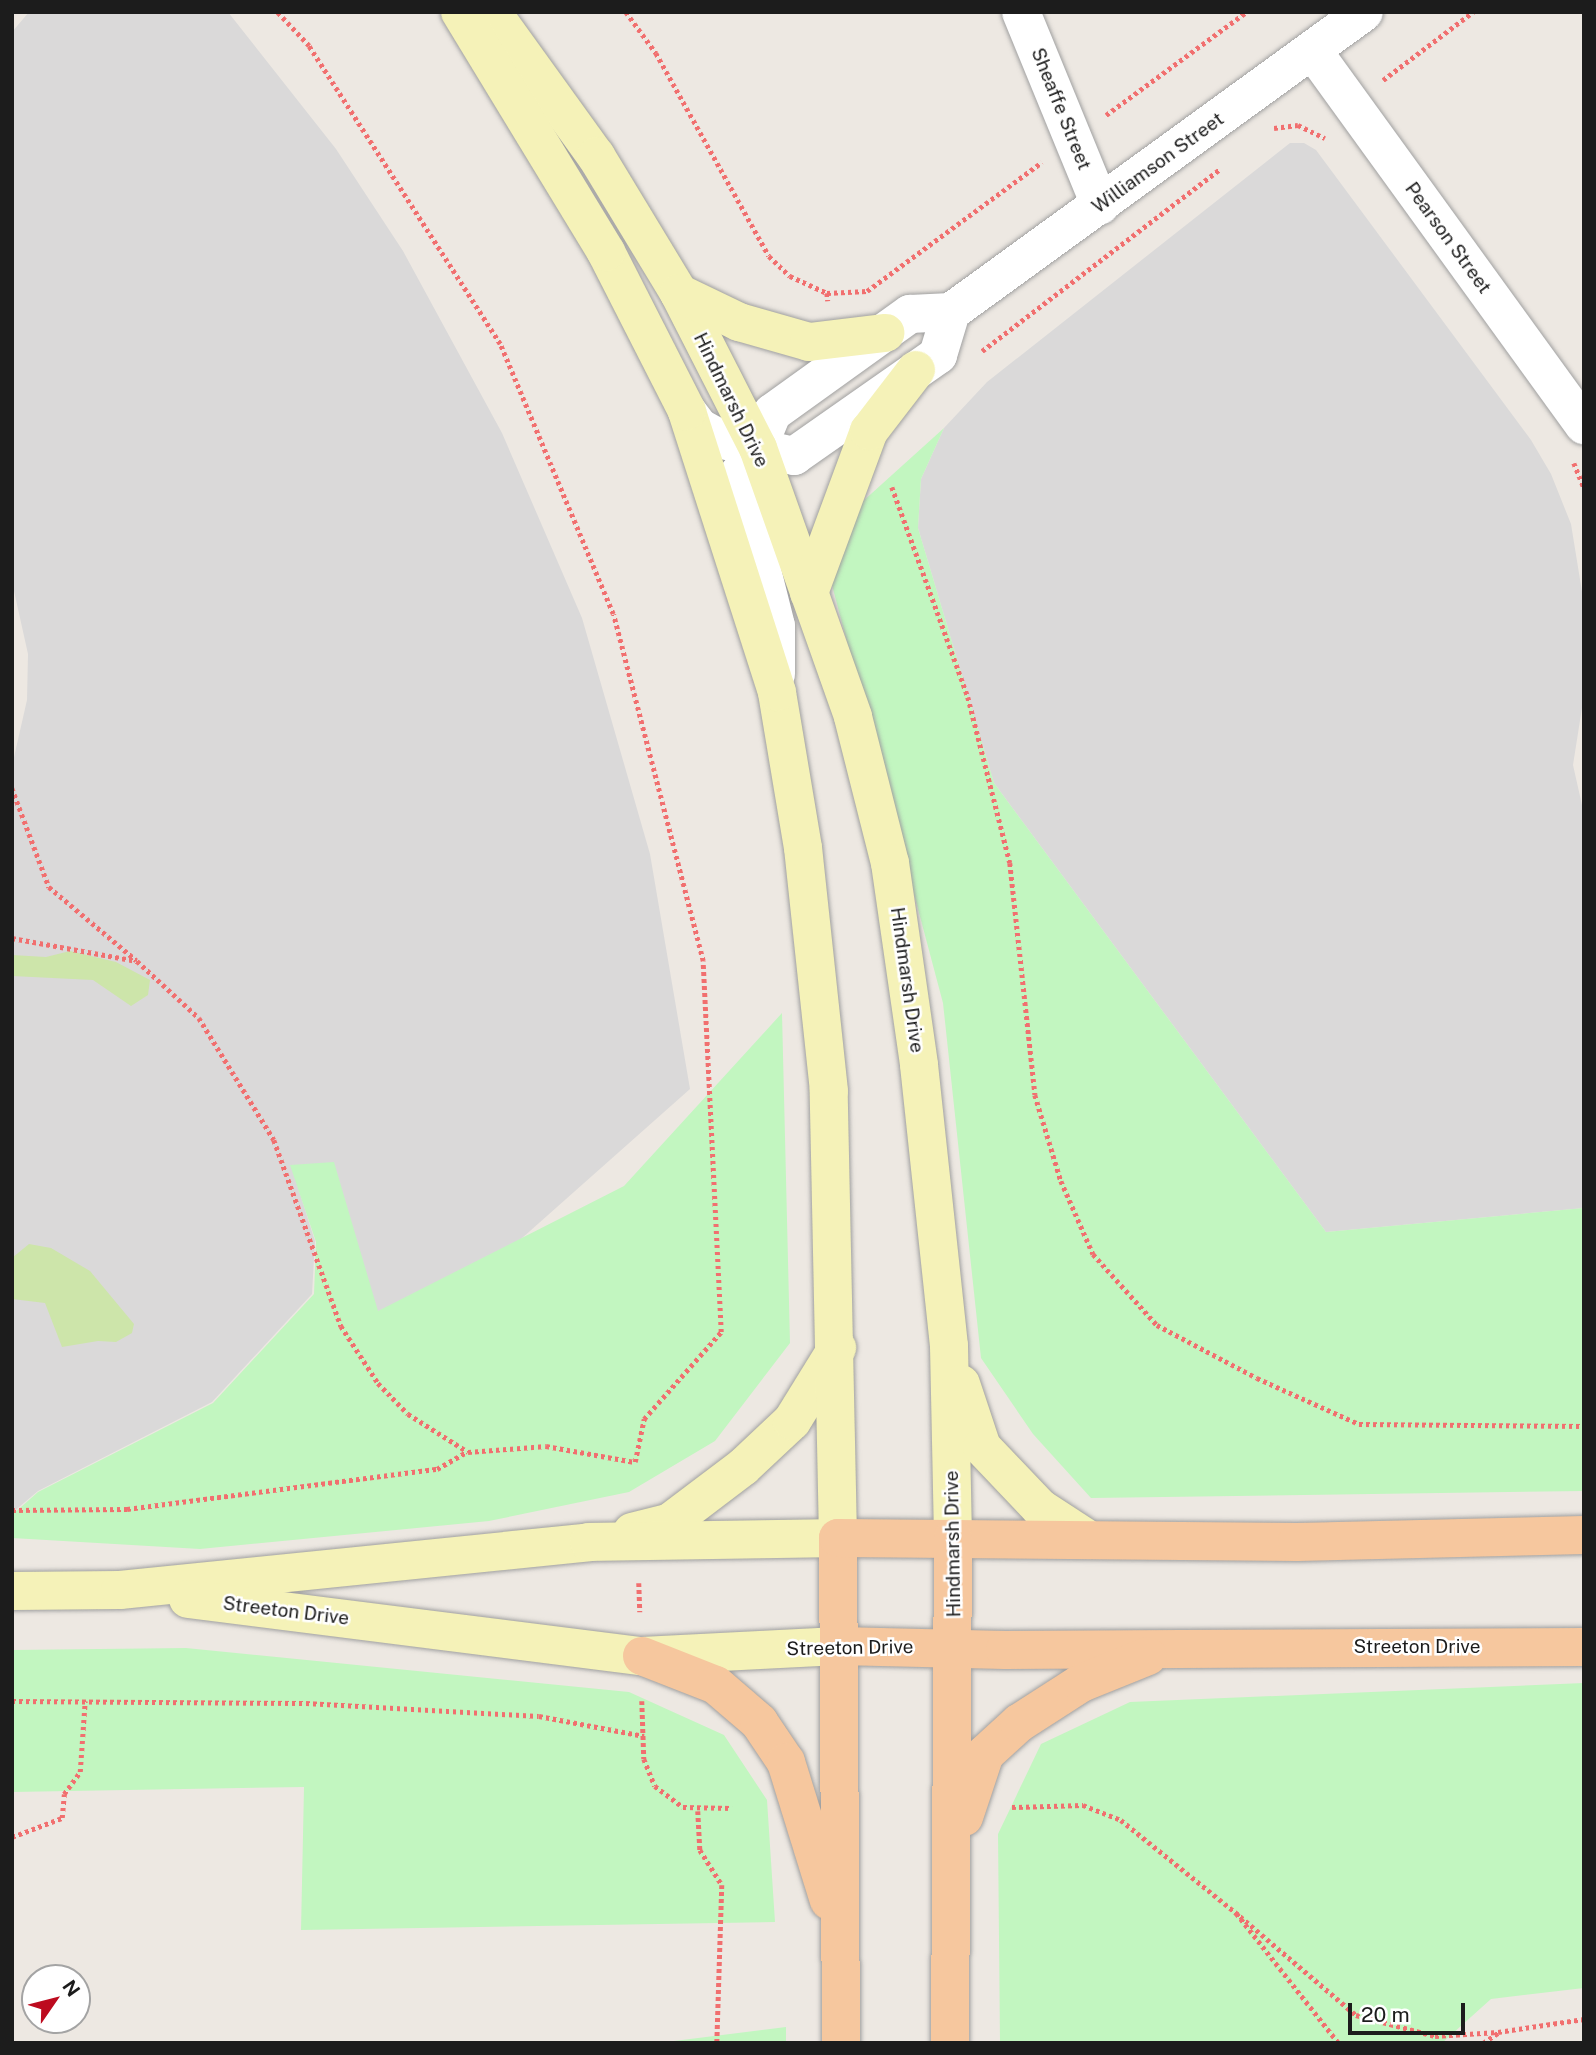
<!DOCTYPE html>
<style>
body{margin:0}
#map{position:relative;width:1596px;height:2055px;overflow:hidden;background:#ede8e2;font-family:"Public Sans",sans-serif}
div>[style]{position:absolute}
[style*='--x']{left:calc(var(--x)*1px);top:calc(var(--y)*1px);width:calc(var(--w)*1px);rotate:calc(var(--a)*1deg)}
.residential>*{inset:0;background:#dad9d9}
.grass>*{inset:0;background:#cde5aa}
.park>*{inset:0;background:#c2f6c0}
.path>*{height:4.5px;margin-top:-2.25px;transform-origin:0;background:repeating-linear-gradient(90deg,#f16f6f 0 3.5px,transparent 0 7px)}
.roads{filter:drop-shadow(0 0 2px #a0a0a0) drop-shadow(0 0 2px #a0a0a0)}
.street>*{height:38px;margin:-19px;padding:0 19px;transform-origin:19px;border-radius:19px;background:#fff}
.secondary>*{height:38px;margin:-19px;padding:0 19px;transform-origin:19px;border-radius:19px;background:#f5f2b8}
.primary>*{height:38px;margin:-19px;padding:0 19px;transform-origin:19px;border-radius:19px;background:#f6c79e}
span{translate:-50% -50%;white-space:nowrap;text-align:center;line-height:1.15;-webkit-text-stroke:5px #fff;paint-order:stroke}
.street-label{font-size:19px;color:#1c1c1c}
.frame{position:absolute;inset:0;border:14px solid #1c1c1c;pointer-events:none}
.north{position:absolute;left:21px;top:1964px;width:70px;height:70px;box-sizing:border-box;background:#fff;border:2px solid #a4a4a4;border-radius:50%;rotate:55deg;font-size:19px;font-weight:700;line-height:28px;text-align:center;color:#1c1c1c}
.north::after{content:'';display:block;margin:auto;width:24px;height:32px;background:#bd0b1f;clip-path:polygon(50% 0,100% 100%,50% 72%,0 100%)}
.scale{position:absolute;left:1348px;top:2003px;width:117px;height:32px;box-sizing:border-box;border:4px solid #1c1c1c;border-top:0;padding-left:9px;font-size:21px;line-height:24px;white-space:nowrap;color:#1c1c1c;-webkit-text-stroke:5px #fff;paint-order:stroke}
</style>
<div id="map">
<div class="residential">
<div style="clip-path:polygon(29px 12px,228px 12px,336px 149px,403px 251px,502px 433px,582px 618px,650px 854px,690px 1089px,397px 1349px,291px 1165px,315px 1241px,312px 1294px,212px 1402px,38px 1491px,12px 1513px,12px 766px,27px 700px,28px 654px,12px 582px,12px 32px)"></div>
<div style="clip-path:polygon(1290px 143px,1304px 143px,1316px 150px,1531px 440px,1551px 474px,1571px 524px,1584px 604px,1584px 695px,1573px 765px,1584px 814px,1584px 1208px,1326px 1232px,994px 783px,918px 528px,921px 479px,944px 428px,987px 382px)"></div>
</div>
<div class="grass">
<div style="clip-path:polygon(70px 951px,116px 962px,150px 980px,148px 995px,131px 1006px,93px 980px,12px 976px,12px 955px,46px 957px)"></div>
<div style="clip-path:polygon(29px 1244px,51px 1248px,90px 1271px,134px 1324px,132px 1333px,116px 1342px,98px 1341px,62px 1347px,45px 1303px,12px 1299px,12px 1258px)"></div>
</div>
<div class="park">
<div style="clip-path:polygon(944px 428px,921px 479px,918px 528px,994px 783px,1326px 1232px,1584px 1208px,1584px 1491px,1091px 1498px,1033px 1434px,981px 1358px,943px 1003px,820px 540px)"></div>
<div style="clip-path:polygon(782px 1013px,790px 1343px,715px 1441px,629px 1492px,489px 1521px,200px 1549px,12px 1538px,12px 1515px,38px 1492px,213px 1403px,314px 1294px,316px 1242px,290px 1165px,334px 1162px,378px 1311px,624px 1186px)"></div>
<div style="clip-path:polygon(186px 1648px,629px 1692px,724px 1735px,767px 1800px,775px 1922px,301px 1930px,304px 1787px,12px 1792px,12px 1650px)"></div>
<div style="clip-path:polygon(1584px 1683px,1584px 1988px,1491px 1999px,1442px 2043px,1000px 2043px,998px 1834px,1041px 1744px,1130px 1702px)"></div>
<div style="clip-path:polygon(786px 2027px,786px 2043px,674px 2043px,674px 2041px)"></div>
</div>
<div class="path">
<div style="--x:626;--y:12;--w:51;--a:53.8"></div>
<div style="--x:656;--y:53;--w:232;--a:60.9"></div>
<div style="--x:769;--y:256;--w:29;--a:44"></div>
<div style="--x:790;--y:276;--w:41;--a:24.7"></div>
<div style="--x:827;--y:293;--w:8;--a:83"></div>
<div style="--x:1383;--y:80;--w:113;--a:-37.1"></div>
<div style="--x:1106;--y:115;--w:174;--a:-36.3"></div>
<div style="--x:1274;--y:128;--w:24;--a:-7"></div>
<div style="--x:1298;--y:125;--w:30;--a:26"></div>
<div style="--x:827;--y:293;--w:40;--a:-2.9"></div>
<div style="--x:867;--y:291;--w:217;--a:-36.4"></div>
<div style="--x:982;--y:351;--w:300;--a:-37.4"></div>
<div style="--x:1574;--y:463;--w:27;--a:68"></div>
<div style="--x:892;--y:487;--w:223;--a:70.1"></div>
<div style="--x:968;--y:697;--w:171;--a:75.8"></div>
<div style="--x:1010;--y:863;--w:233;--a:83.8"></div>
<div style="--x:1035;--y:1095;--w:90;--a:73.2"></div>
<div style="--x:1061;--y:1181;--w:80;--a:66.3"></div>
<div style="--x:1093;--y:1254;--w:96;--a:48"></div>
<div style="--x:1157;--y:1325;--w:113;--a:27.9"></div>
<div style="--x:1257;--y:1378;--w:112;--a:24.3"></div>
<div style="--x:1359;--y:1424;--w:225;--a:0.5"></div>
<div style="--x:12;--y:788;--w:106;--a:69.5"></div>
<div style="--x:49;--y:887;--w:114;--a:40"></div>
<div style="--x:12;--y:938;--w:127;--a:10.4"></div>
<div style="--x:137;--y:961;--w:84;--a:42.6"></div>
<div style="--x:199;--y:1018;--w:143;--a:58.4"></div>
<div style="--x:274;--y:1140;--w:198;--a:70.2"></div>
<div style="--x:341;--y:1326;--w:68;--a:57"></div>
<div style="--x:378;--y:1383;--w:43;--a:45.9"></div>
<div style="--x:408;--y:1414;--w:71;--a:32.3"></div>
<div style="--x:468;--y:1452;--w:78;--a:-4.4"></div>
<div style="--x:546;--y:1446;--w:90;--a:10.2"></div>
<div style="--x:635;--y:1462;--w:44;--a:-78.2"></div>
<div style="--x:644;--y:1419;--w:116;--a:-48.5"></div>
<div style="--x:721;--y:1332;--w:371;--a:-92.8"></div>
<div style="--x:703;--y:961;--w:358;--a:-104.5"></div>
<div style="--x:613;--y:614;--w:293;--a:-112.7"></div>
<div style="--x:500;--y:344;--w:354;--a:-122.7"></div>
<div style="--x:309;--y:46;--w:47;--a:-133.3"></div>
<div style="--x:12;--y:1510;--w:115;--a:-0.5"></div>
<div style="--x:127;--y:1509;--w:313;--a:-7.4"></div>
<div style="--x:437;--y:1469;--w:34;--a:-30"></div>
<div style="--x:639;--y:1583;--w:29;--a:88"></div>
<div style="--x:12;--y:1701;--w:294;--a:0.4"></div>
<div style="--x:306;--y:1703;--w:233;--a:3.2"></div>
<div style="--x:539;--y:1716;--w:107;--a:10.8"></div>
<div style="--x:642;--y:1701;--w:58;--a:88"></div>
<div style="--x:644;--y:1759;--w:29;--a:68"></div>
<div style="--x:655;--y:1786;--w:35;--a:37"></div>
<div style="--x:683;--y:1807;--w:49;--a:1.2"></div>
<div style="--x:1012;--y:1807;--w:71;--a:-1.6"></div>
<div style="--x:1083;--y:1805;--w:41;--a:21.5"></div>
<div style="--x:1121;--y:1820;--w:146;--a:38.9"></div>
<div style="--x:698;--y:1811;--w:39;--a:87"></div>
<div style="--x:700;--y:1850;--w:41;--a:57.8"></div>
<div style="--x:722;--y:1885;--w:158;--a:91.8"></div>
<div style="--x:12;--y:1837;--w:53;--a:-20.8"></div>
<div style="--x:62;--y:1818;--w:24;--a:-85"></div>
<div style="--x:64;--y:1794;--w:27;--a:-54"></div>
<div style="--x:80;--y:1772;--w:71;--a:-86"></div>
<div style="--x:1338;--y:2043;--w:167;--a:-128.2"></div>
<div style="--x:1235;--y:1912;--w:159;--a:40.4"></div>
<div style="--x:1356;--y:2015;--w:82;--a:14.9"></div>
<div style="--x:1435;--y:2036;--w:63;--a:-3.6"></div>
<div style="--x:1498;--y:2032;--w:87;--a:-8.6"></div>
<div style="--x:1483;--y:2043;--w:18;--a:-34"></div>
</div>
<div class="roads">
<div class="street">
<div style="--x:1021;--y:12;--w:209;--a:67.7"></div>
<div style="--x:1313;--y:51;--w:462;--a:54.1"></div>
<div style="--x:687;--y:411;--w:20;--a:53"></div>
<div style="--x:699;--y:427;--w:26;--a:29"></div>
<div style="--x:722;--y:440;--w:74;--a:12.5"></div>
<div style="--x:794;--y:456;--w:176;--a:-35"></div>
<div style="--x:938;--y:355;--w:45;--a:-73.2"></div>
<div style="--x:776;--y:674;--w:48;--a:-90"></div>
<div style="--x:776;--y:626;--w:156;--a:-104.1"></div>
<div style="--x:738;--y:475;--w:34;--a:-53"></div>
<div style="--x:758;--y:448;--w:38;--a:-68"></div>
<div style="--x:772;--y:413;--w:170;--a:-35.7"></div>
<div style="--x:910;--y:314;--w:41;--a:-2.8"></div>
<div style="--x:951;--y:312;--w:510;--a:-35.99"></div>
</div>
<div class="secondary">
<div style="--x:492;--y:12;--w:178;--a:54.2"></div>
<div style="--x:596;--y:156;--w:160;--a:58.8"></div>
<div style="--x:679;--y:293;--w:174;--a:63"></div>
<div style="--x:758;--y:448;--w:285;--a:70.5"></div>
<div style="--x:853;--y:717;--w:151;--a:75.8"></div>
<div style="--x:890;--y:863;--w:204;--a:81.8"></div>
<div style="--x:919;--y:1065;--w:283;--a:83.9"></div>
<div style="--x:949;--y:1346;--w:192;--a:88.8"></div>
<div style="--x:679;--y:293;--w:67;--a:25.8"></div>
<div style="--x:739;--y:322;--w:73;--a:15.9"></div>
<div style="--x:809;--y:342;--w:77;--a:-6.8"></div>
<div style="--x:809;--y:593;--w:173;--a:-69.7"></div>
<div style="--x:869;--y:431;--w:77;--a:-52.4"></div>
<div style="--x:961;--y:1384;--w:66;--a:71.6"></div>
<div style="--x:982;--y:1447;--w:84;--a:46.4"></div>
<div style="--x:1040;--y:1508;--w:55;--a:33.1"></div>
<div style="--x:632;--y:1532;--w:38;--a:-14"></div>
<div style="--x:669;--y:1523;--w:93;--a:-37.1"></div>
<div style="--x:743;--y:1467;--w:67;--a:-43.2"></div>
<div style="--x:792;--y:1421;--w:86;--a:-58.3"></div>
<div style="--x:12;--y:1591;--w:108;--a:-0.5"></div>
<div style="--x:120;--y:1590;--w:471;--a:-5.8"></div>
<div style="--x:589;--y:1542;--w:249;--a:-0.9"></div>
<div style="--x:838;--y:1538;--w:447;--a:-91.2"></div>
<div style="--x:829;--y:1091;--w:244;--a:-96.1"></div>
<div style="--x:803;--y:848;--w:158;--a:-99.5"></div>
<div style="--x:777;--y:692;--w:295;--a:-107.8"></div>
<div style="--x:687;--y:411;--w:178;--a:-117"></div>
<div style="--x:606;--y:252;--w:281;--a:-121.3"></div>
<div style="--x:188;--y:1599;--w:458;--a:7.2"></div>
<div style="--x:642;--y:1656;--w:197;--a:-2.9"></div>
</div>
<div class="primary">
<div style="--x:839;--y:1646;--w:166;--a:1.4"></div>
<div style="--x:1005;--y:1650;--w:579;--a:-0.3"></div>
<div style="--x:642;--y:1656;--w:79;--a:21.4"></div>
<div style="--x:716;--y:1685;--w:57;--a:40.7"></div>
<div style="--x:759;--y:1722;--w:48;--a:56"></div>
<div style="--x:786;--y:1762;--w:145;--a:72.8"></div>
<div style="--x:964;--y:1817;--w:66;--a:-71.6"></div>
<div style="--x:985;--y:1754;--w:46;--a:-42.4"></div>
<div style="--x:1019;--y:1723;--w:74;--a:-32.8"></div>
<div style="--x:1081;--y:1683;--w:72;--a:-21.9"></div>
<div style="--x:841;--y:2043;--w:505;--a:-90.34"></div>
<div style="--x:838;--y:1538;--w:459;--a:0.5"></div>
<div style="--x:1297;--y:1542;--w:287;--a:-1.4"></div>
<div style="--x:950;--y:2043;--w:505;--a:-89.66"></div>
</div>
</div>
<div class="street-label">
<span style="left:1061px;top:109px;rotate:68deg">Sheaffe Street</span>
<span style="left:1158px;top:163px;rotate:-36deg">Williamson Street</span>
<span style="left:1448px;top:238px;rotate:54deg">Pearson Street</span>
<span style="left:731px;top:400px;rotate:64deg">Hindmarsh Drive</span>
<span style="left:907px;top:980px;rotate:82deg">Hindmarsh Drive</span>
<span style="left:953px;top:1544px;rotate:-91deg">Hindmarsh Drive</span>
<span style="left:286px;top:1611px;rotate:7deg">Streeton Drive</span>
<span style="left:1417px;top:1647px">Streeton Drive</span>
<span style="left:850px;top:1648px;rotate:-1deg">Streeton Drive</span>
</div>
<div class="frame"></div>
<div class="north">N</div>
<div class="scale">20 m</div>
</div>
